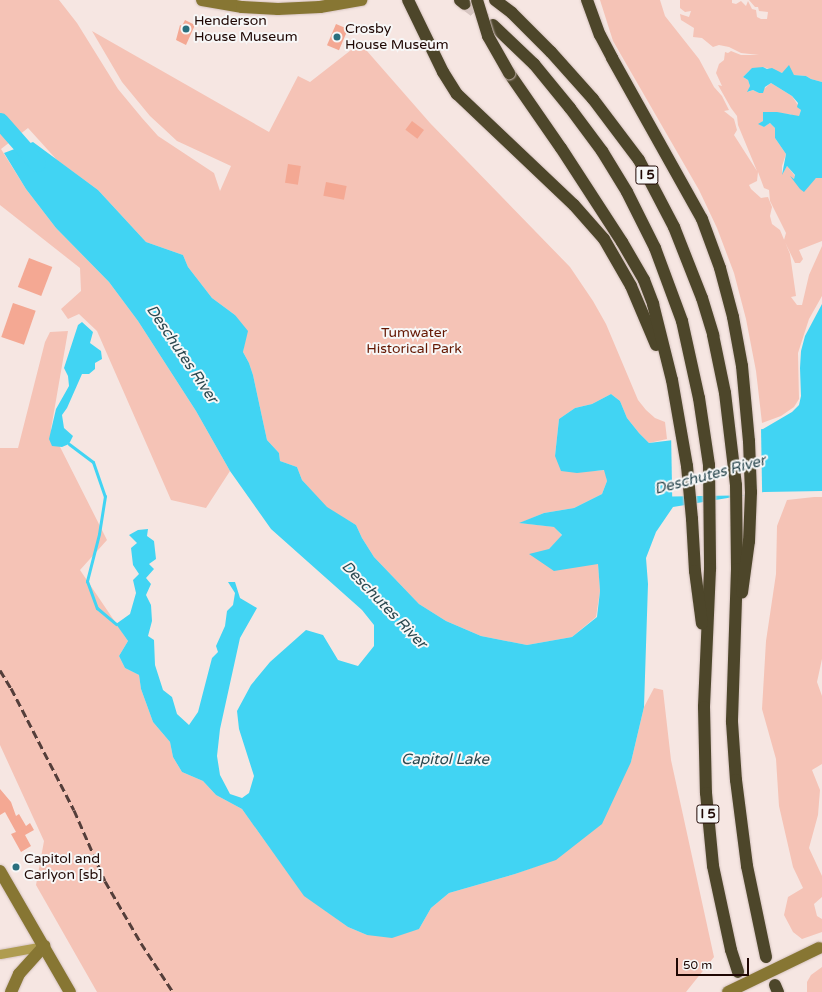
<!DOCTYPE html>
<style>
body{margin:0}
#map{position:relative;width:822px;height:992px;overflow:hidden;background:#f6e6e2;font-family:"Varela Round",sans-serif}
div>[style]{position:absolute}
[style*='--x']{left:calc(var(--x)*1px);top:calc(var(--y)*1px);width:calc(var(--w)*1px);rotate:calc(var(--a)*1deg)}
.green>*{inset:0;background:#f5c3b6}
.water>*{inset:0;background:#41d4f3}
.pier>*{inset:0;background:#f6e6e2;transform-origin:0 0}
.stream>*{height:3px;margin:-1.5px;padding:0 1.5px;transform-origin:1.5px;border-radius:1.5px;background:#41d4f3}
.river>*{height:17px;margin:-8.5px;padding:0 8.5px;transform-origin:8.5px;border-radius:8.5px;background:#41d4f3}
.building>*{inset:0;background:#f4a893;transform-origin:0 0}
.highway-tunnel>*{height:12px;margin-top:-6px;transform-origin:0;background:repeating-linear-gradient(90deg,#d6c5c1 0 12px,transparent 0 18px)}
.roads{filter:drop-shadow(0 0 1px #d4c2be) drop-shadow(0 0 1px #d4c2be)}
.street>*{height:9px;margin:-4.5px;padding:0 4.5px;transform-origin:4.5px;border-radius:4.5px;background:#af9c50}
.secondary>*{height:12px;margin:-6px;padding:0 6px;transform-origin:6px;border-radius:6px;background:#877633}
.highway>*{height:12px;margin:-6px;padding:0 6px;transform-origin:6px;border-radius:6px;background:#4d462a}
.rail>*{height:3px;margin-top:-1.5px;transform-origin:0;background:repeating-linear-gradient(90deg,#543e3a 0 8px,transparent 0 12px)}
.bridges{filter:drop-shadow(0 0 1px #d4c2be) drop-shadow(0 0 1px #d4c2be)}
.secondary-bridge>*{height:12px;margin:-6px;padding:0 6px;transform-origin:6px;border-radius:6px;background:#877633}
.highway-bridge>*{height:12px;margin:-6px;padding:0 6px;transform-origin:6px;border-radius:6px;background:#4d462a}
.dots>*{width:11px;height:11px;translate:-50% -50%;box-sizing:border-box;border:2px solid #f7f7f7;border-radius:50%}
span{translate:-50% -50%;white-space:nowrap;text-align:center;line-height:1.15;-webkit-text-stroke:4px #f7f7f7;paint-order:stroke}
.shield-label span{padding:1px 3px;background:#f7f7f7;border:1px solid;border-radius:3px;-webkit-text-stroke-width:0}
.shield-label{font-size:13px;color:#1f0703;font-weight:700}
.poi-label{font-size:14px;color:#1f0703}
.left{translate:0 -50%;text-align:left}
.park-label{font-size:14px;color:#651803}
.water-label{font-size:15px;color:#2a484f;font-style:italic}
.scale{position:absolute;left:676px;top:958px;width:73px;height:18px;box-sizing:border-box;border:2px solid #1f0703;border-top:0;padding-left:5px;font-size:12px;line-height:14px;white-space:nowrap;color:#1f0703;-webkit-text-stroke:3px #f7f7f7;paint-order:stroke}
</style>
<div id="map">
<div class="green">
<div style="clip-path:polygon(0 0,59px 0,77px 23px,118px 89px,142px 118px,158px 136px,214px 173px,220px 191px,231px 166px,177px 141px,150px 116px,122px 82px,92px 31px,269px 132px,298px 76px,310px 82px,360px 43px,430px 123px,570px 267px,593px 301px,606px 324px,638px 400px,646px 410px,655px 418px,665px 422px,667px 439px,649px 443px,639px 433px,627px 418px,620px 401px,611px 394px,592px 404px,575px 408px,559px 419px,555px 456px,595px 471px,605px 470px,607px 481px,602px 494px,574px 508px,544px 513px,520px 523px,555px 527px,562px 536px,549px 549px,598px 563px,600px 591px,596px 617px,572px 637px,527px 645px,481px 636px,446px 621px,419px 604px,374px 557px,362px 538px,356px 525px,327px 508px,302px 480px,297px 467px,280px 461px,279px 453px,267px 440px,253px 375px,249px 363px,243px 352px,245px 340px,235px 315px,212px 298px,188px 267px,183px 255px,146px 242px,98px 190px,57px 160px,28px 128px,1px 149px,26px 189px,56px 228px,109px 282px,138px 321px,196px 411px,230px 471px,206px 508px,171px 500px,97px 331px,79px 314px,68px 319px,61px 309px,81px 291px,80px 268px,0 205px)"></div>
<div style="clip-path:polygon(600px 0,660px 0,665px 16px,699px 59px,714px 87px,722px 96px,729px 110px,724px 111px,734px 119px,737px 130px,734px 135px,757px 171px,738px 125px,737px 116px,731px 108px,718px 85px,722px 86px,716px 73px,719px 64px,724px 60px,725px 52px,728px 53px,731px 51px,741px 55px,759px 55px,741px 53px,729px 47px,719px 45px,713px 47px,702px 38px,693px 37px,694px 28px,681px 20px,680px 14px,689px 17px,691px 11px,685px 12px,680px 8px,680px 0,732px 0,732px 3px,736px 4px,741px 1px,746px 6px,748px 1px,752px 9px,756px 10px,757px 17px,761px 19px,767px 19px,768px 12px,759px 11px,758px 7px,755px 7px,749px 0,822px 0,822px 82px,811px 79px,806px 76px,794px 75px,787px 70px,782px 73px,763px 67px,749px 71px,743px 77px,748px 80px,750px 86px,748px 92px,753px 90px,759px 93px,771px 83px,792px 96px,801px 110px,799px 116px,796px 117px,790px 114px,763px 113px,763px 121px,759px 124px,764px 127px,770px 123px,775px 128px,775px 138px,786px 154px,782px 166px,782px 174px,787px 166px,795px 176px,794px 179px,792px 178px,795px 182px,810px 183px,816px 178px,822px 178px,822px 241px,799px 250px,803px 259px,800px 263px,795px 263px,784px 240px,786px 233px,770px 201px,769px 190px,764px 188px,758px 172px,757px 181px,749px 185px,751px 189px,761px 198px,768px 197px,772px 207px,770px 216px,772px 224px,780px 230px,790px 254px,796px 296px,791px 297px,797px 305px,802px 305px,809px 275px,822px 246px,822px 296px,809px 319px,798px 353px,799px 399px,794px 407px,781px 416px,762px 423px,756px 371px,746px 319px,734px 273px,717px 228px,699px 190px,613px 41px)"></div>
<div style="clip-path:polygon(68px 331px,51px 429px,107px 540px,80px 570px,128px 641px,119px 656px,125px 668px,139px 675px,141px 689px,153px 722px,170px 742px,173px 757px,182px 772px,203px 781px,216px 795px,242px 809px,304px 895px,348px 927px,367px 935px,419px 929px,431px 908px,449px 893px,515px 874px,556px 859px,631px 762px,644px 707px,654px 688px,663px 690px,671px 760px,714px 957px,686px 992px,97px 992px,36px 885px,44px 841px,0 745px,0 448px,18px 448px,45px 342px,50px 332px)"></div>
<div style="clip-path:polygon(814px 497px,822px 497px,822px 659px,817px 682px,822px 696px,822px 764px,812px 770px,820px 790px,818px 815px,809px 848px,822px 876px,822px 897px,814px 904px,817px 916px,822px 919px,822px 932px,802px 939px,793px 932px,784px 915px,788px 897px,803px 888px,793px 867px,779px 806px,776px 759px,762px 709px,766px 641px,776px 574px,777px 526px,787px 500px)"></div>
<div style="clip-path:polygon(822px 967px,822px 992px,807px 992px,807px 982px,811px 975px)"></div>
</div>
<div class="water">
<div style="clip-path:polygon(789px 65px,794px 75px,806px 76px,811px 79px,822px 82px,822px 178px,816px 178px,804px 192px,800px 189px,790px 176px,794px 179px,795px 175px,787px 166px,782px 175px,786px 154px,775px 138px,775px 128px,770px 123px,764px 127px,758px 124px,763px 121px,763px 112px,777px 112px,799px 116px,801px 110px,797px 107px,798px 103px,792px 96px,771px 83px,765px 87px,763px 93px,759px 93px,753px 90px,747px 92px,750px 86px,748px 80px,743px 77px,752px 68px,763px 67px,767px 69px,772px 68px,782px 73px)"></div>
<div style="clip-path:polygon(33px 142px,98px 190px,146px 242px,183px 255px,188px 267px,212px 298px,235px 315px,248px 331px,243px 352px,249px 363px,253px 375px,267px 440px,279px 453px,280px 461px,297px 467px,302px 480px,327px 507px,356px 525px,362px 538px,374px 557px,419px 604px,446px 621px,481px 636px,527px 645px,572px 637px,597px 617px,600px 591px,598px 564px,554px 571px,529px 554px,549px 549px,562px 535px,554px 527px,519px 523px,544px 513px,574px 508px,602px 494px,607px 481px,604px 470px,577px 473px,561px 471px,555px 456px,559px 419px,575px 408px,592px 404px,611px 394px,620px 401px,627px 418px,639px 433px,649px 443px,763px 429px,792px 412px,799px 405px,801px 396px,800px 368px,801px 351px,805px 336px,822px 304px,822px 491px,764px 492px,673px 507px,656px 532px,646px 558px,648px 584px,644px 707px,631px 762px,602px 824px,556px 860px,515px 874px,449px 893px,431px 908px,419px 929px,392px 938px,367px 935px,348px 927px,304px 896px,242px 809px,216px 795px,203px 781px,182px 772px,173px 757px,170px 742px,153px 722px,141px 689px,139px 675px,125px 668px,119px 656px,128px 641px,116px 624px,130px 614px,136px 593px,133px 580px,139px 574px,133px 565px,131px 548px,137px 543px,129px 535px,138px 530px,148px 529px,147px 536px,154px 541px,156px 559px,149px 564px,154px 569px,146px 578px,151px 584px,146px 595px,151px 605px,152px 621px,148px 636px,154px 640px,155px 665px,163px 690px,172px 697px,177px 714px,189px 725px,198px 712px,212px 658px,218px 652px,216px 646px,225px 626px,227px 611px,233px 605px,235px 593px,228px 582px,235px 582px,240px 598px,257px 608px,240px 638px,220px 729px,217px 756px,220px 775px,230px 794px,242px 798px,249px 793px,254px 776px,239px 729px,237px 711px,251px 685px,270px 662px,306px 630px,323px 635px,338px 660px,358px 666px,374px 646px,374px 625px,362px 610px,271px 529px,230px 471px,196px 411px,138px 321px,109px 282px,56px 228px,26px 189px,4px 153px)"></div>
<div style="clip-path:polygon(82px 322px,93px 332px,90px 343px,101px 351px,102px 359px,95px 363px,95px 369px,89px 374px,82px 374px,67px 408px,62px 415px,64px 428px,73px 436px,69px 444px,62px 447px,52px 446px,49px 439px,56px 409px,69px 386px,68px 376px,64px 368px,78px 325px)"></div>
</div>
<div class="pier">
<div style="left:761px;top:428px;width:67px;height:90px;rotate:89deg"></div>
</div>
<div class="stream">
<div style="--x:69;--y:444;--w:30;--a:37"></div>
<div style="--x:93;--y:462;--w:36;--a:71"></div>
<div style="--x:105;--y:496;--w:38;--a:99"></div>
<div style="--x:99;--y:534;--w:49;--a:104.3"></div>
<div style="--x:87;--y:581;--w:29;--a:70"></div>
<div style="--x:97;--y:608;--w:25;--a:40"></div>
</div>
<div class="river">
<div style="--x:0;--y:121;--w:56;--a:48.6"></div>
</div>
<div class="building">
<div style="clip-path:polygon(185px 20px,195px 25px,186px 45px,176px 40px,180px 25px,182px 26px)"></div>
<div style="left:336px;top:24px;width:13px;height:23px;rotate:23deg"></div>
<div style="left:412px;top:121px;width:15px;height:11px;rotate:37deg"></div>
<div style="left:288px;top:164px;width:13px;height:19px;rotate:9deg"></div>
<div style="left:326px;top:182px;width:21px;height:14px;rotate:11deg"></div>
<div style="left:29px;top:258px;width:25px;height:31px;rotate:21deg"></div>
<div style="left:13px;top:303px;width:24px;height:36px;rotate:19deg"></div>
<div style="clip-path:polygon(0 789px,11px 802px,16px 816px,19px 814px,26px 826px,30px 823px,34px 830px,25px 835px,31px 846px,21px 852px,11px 834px,16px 832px,5px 812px,0 815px)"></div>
</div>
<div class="highway-tunnel">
<div style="--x:465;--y:4;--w:26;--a:37"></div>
</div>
<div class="roads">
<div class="street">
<div style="--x:0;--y:954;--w:45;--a:-10.3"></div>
</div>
<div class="secondary">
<div style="--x:202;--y:0;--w:41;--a:9.9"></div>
<div style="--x:242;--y:7;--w:36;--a:3"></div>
<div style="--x:278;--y:9;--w:42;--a:-2.7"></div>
<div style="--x:320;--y:7;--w:42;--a:-9.7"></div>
<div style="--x:0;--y:871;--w:140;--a:60"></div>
<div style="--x:11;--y:992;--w:20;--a:-66"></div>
<div style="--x:19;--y:974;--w:38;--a:-48"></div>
</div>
<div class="highway">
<div style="--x:408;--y:0;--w:80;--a:64.1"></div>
<div style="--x:443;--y:72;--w:26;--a:58"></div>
<div style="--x:457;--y:94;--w:161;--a:43.5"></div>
<div style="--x:574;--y:205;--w:45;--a:48.6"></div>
<div style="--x:604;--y:239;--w:54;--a:60.1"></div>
<div style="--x:631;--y:286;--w:64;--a:67"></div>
<div style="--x:460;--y:0;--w:6;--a:39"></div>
<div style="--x:495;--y:0;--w:21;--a:37"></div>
<div style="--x:512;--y:13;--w:55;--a:45"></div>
<div style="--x:551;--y:52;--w:63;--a:48.2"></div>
<div style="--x:593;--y:99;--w:76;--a:53"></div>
<div style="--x:639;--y:160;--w:76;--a:62.4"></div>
<div style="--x:674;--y:227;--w:76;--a:68.5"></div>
<div style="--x:702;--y:298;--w:39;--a:73"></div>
<div style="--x:713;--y:335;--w:59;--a:78.3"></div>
<div style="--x:725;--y:393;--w:93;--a:83.2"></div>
<div style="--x:736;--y:485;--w:84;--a:89.3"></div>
<div style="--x:737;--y:569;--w:153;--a:91.9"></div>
<div style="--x:732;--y:722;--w:58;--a:86.1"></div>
<div style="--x:736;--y:780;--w:87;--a:82.7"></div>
<div style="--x:747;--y:866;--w:93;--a:78.2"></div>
<div style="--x:587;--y:0;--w:37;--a:70"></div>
<div style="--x:600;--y:35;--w:26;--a:62"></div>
<div style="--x:612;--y:58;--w:184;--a:60.8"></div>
<div style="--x:702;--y:219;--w:52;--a:69.8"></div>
<div style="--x:720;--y:268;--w:51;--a:75.1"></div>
<div style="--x:733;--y:317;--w:50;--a:79.6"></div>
<div style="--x:742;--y:366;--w:75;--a:84.7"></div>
<div style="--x:749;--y:441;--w:51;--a:87.8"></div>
<div style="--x:751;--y:492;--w:49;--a:92.3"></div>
<div style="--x:749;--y:541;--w:52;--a:97.7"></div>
<div style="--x:493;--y:25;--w:57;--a:43.6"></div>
<div style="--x:534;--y:64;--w:57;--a:50.7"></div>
<div style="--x:570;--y:108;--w:54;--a:53.3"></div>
<div style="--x:602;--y:151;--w:48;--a:58.6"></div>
<div style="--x:627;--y:192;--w:63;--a:63.4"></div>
<div style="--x:655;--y:248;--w:78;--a:69.7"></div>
<div style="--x:682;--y:321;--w:79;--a:77.6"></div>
<div style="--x:699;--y:398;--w:68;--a:81.5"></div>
<div style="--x:709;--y:465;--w:104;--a:89.4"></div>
<div style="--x:710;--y:569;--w:138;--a:92.5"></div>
<div style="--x:704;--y:707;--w:86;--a:88.7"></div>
<div style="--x:706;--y:793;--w:73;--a:84.5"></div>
<div style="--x:713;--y:866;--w:86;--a:77.9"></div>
<div style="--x:731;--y:950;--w:23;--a:72"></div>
<div style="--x:509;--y:73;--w:91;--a:55.3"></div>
<div style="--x:561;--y:148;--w:112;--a:57"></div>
<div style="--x:622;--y:242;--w:44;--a:59.9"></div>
<div style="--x:644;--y:280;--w:26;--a:69"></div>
<div style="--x:653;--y:304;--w:78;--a:76"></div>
<div style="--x:672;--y:380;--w:87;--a:80.1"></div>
<div style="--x:687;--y:466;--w:53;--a:84.6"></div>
<div style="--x:692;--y:519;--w:52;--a:86.7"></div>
<div style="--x:695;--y:571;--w:53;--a:82.5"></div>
<div style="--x:775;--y:985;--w:8;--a:67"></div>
</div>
</div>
<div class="rail">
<div style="--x:0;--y:670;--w:21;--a:59"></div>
<div style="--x:11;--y:688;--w:137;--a:62.7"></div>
<div style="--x:74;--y:810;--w:77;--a:66.4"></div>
<div style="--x:105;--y:881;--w:72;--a:59.9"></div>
<div style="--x:141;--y:943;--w:59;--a:56.9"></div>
</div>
<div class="bridges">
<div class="secondary-bridge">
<div style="--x:728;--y:992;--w:101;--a:-25.8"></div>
</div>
<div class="highway-bridge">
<div style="--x:477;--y:0;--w:38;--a:73"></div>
<div style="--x:488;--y:36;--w:43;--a:60.4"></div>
</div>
</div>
<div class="dots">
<div style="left:186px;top:29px;background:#2a6f7e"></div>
<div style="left:337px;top:37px;background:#2a6f7e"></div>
<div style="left:16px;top:867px;background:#2a6f7e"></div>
</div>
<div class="shield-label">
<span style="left:647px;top:175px">I 5</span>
<span style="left:708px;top:814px">I 5</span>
</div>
<div class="poi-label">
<span class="left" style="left:194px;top:29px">Henderson<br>House Museum</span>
<span class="left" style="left:345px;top:37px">Crosby<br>House Museum</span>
<span class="left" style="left:24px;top:867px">Capitol and<br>Carlyon [sb]</span>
</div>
<div class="park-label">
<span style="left:414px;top:341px">Tumwater<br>Historical Park</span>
</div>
<div class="water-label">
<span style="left:182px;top:354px;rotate:56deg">Deschutes River</span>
<span style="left:710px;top:475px;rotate:-15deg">Deschutes River</span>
<span style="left:384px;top:605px;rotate:46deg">Deschutes River</span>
<span style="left:445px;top:760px">Capitol Lake</span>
</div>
<div class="scale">50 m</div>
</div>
